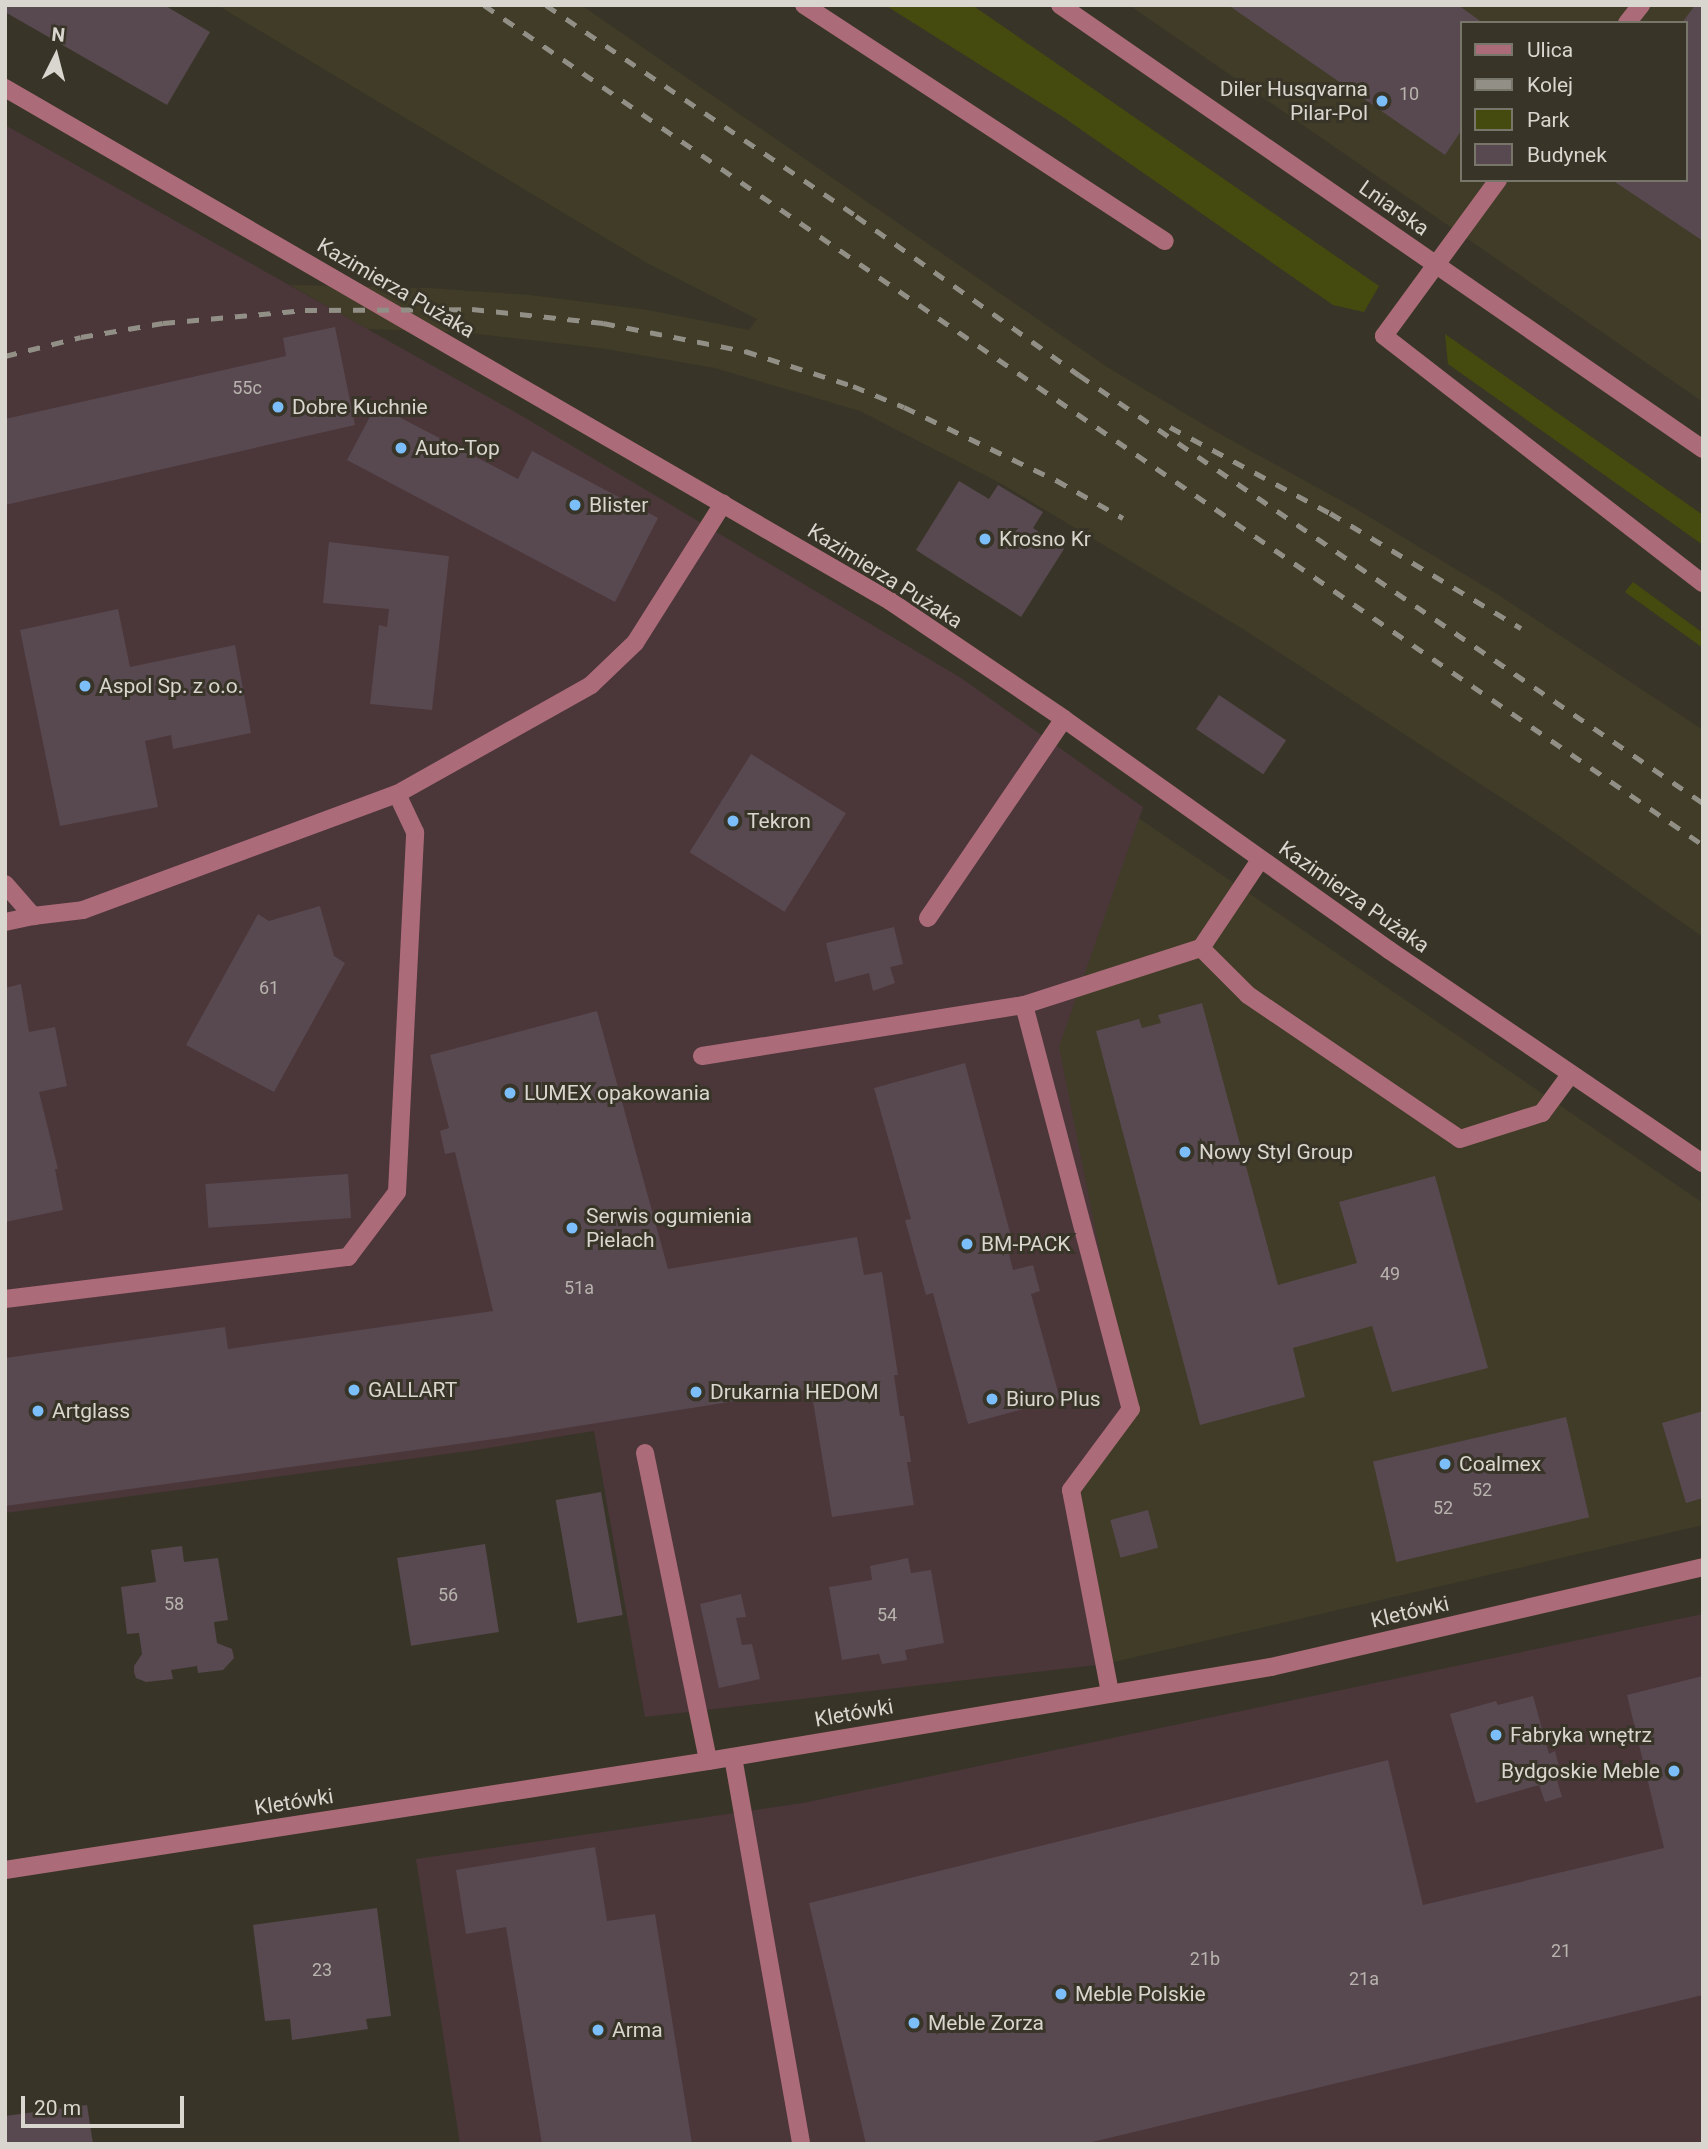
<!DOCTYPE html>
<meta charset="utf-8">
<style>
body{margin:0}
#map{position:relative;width:1708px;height:2149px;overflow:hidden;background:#383528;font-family:Roboto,sans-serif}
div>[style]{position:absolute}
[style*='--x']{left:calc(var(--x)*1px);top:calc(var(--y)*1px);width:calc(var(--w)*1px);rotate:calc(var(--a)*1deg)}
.built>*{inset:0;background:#403c28}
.industrial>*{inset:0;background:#4b363a}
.green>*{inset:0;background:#454b0e}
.building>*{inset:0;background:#584950;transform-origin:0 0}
.minor>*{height:18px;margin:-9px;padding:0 9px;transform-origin:9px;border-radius:9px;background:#ac6b78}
.rail>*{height:5px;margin-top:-2.5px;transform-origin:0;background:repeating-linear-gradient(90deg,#929086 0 12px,transparent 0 24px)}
.dots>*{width:19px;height:19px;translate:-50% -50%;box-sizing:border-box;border:4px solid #383528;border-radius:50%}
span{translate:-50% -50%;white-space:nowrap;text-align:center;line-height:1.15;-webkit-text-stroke:6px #383528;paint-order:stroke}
.number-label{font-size:18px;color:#b8b3ae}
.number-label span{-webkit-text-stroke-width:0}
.poi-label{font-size:21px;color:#d8d6ce}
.right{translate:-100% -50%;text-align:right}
.left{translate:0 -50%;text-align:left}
.street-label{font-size:21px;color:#d8d6ce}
.frame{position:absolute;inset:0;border:7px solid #d8d6ce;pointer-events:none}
.legend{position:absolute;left:1460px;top:21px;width:228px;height:161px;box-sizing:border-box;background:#383528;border:2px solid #78756a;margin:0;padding:9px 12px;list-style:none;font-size:21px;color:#d8d6ce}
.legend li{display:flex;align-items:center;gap:14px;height:35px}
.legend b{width:35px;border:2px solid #78756a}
.north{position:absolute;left:21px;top:21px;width:70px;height:70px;-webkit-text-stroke:5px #383528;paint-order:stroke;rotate:6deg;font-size:19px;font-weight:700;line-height:28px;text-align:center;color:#d8d6ce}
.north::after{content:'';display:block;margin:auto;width:24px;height:32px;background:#d8d6ce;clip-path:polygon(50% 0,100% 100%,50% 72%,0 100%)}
.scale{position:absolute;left:21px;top:2096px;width:163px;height:32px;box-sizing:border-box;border:4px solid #d8d6ce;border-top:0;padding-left:9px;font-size:21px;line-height:24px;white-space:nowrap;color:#d8d6ce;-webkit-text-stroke:5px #383528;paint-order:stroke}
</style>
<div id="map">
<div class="built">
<div style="clip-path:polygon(217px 5px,581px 5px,1107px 367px,1211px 429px,1356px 509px,1497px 594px,1703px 730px,1703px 937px,1548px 828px,1243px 629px,1002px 484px,860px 411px,715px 368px,600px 348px,461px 332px,367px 329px,290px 285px,428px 288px,530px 295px,648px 310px,749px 330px,757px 319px,647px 263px)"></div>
<div style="clip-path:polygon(evenodd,1129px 5px,1703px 5px,1703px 402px,1478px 246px,1129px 5px,1461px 23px,1685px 23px,1685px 180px,1461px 180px,1461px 23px)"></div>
<div style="clip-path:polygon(1137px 817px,1703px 1203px,1703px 1525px,1105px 1664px,1071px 1490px,1024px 1005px)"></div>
</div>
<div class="industrial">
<div style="clip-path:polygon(5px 125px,522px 416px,961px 678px,1143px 807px,1059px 1047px,1131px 1409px,1071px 1490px,1105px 1664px,645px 1717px,594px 1431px,476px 1450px,5px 1513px)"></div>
<div style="clip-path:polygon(1703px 1614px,1703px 2144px,460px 2144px,416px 1859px,803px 1803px)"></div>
</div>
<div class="green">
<div style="clip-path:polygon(885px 5px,972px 5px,1379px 286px,1364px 312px,1333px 305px,1063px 117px)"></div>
<div style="clip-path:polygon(1445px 334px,1703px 515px,1703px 545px,1448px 364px)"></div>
<div style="clip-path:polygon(1633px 582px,1703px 633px,1703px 648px,1625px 592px)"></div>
</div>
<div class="building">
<div style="clip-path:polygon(5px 5px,164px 5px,210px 32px,167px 105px,5px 12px)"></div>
<div style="clip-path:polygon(1228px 5px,1458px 5px,1483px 23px,1461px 23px,1461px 131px,1445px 155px)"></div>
<div style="clip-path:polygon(1695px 5px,1703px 5px,1703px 241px,1612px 180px,1685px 180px,1685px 23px,1682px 23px)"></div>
<div style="clip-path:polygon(335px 327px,355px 425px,5px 505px,5px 419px,286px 356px,283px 338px)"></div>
<div style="clip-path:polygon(376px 405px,518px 479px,532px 451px,658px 518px,615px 602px,347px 460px)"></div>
<div style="clip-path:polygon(959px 481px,989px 499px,998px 485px,1043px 512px,1033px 528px,1064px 549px,1021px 617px,916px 550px)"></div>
<div style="clip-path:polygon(329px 542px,449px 556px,432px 710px,370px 704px,379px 625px,387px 627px,389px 609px,323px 603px)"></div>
<div style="clip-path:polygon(118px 609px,130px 667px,235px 645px,251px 733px,173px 749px,171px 735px,145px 741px,158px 807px,60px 826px,20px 630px)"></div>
<div style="left:1219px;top:695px;width:81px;height:41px;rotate:34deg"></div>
<div style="left:751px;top:754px;width:112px;height:116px;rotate:32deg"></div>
<div style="clip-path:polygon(320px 906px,334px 956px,345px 963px,274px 1092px,186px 1045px,258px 914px,269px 921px)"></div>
<div style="clip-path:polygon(894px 927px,903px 964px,890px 967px,895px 983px,873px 991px,869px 973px,835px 982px,826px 943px)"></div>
<div style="clip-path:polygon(21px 984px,29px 1032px,55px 1027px,67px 1086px,39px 1092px,58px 1169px,55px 1169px,63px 1210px,5px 1222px,5px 988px)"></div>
<div style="clip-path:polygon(1202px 1003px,1278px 1285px,1357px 1263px,1339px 1202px,1435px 1176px,1488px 1368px,1392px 1392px,1372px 1326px,1293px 1348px,1305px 1397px,1200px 1425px,1096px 1031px,1139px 1019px,1142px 1028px,1161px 1023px,1158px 1015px)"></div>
<div style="clip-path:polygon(597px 1011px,668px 1269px,857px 1237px,864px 1275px,882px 1272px,898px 1375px,894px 1375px,900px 1416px,904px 1416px,911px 1462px,907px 1462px,914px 1505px,832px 1517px,811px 1389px,509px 1437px,5px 1506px,5px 1358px,225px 1327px,228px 1349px,493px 1311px,455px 1152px,445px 1154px,440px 1131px,449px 1128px,430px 1055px)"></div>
<div style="clip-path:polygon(965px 1063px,1012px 1240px,1006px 1242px,1013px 1270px,1033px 1265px,1040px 1291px,1031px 1294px,1060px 1399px,968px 1424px,933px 1293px,926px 1295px,905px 1220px,911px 1219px,874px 1088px)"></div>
<div style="left:348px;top:1174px;width:44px;height:143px;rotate:86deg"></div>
<div style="clip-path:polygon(1703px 1411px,1703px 1498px,1686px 1503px,1662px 1423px)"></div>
<div style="left:1566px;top:1417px;width:103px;height:198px;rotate:77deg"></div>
<div style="left:601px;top:1492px;width:125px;height:46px;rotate:80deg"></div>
<div style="left:1148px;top:1510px;width:39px;height:39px;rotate:75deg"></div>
<div style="left:485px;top:1544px;width:89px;height:89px;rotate:81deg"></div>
<div style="clip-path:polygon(182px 1546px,184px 1562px,218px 1558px,228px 1620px,214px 1622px,217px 1643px,232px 1649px,234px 1658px,223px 1670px,198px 1673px,197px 1666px,171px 1670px,173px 1679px,146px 1682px,136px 1678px,134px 1672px,134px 1666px,142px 1654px,139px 1633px,127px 1634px,121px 1587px,156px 1582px,151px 1550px)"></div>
<div style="clip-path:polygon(908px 1558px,911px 1573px,931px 1570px,944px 1643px,905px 1650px,907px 1660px,882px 1664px,879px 1654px,842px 1660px,829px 1587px,872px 1580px,870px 1566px)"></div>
<div style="clip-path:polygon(741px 1594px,746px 1617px,736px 1618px,742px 1645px,752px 1644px,760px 1679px,719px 1688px,700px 1604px)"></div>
<div style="clip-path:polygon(1703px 1676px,1703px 1995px,1084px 2144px,866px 2144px,809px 1903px,1388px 1760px,1423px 1905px,1664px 1848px,1627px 1695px)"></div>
<div style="clip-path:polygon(1533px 1696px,1549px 1754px,1555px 1751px,1562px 1779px,1557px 1780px,1562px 1797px,1545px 1802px,1539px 1785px,1476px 1803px,1450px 1714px,1496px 1701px,1498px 1705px)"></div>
<div style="clip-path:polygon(595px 1847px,607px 1921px,655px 1914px,692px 2144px,542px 2144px,506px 1927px,466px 1934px,456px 1870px)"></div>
<div style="clip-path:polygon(377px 1908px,391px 2016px,366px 2019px,368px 2029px,292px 2040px,290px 2019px,265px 2021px,253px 1925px)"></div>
<div style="clip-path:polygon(87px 2105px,93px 2144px,5px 2144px,5px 2116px)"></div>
</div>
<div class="minor">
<div style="--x:804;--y:5;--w:431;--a:33.2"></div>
<div style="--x:1060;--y:5;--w:781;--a:34.63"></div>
<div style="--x:1627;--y:23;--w:23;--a:-52"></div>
<div style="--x:5;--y:88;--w:1023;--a:30.1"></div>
<div style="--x:890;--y:601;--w:210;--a:34.1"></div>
<div style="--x:1064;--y:719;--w:399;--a:35.4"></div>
<div style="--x:1389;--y:950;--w:379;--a:34.2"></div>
<div style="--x:1498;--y:180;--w:193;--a:126.2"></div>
<div style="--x:1384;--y:336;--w:403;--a:37.8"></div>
<div style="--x:5;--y:884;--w:43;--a:48.8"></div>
<div style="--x:33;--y:916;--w:50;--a:-6.8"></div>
<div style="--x:83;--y:910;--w:335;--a:-20.3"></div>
<div style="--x:397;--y:794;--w:223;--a:-29.3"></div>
<div style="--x:591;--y:685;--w:61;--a:-43.7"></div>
<div style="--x:635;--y:643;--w:165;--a:-57.7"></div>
<div style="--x:928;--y:918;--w:241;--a:-55.7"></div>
<div style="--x:5;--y:922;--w:29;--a:-12"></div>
<div style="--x:1201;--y:948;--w:66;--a:45"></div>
<div style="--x:1248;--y:995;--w:256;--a:34.2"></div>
<div style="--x:1460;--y:1139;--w:86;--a:-17.6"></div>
<div style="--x:1542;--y:1113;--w:47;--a:-53.6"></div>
<div style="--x:1024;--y:1005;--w:418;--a:75.2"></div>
<div style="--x:1131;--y:1409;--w:101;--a:126.5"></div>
<div style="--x:1071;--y:1490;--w:207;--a:79.1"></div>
<div style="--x:702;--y:1056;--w:326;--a:-9"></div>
<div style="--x:1024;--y:1005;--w:186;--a:-17.9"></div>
<div style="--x:1201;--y:948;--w:106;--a:-56.2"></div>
<div style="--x:5;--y:1299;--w:346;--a:-7"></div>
<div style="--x:348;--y:1257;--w:81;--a:-53"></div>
<div style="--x:397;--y:1192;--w:360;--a:-87.1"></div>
<div style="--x:415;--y:832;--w:42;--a:-115.3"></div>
<div style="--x:645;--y:1453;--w:314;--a:78.4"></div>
<div style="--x:733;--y:1757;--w:393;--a:80"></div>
<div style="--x:5;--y:1870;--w:711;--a:-8.81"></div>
<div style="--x:708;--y:1761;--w:571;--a:-9.48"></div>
<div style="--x:1271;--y:1667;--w:443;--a:-13"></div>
</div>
<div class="rail">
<div style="--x:484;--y:5;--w:1480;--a:34.57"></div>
<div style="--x:546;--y:5;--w:375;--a:34.2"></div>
<div style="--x:856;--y:216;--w:274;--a:35.5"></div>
<div style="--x:1079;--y:375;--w:757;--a:34.45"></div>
<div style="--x:5;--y:356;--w:78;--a:-14"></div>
<div style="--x:81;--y:337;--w:83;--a:-9.7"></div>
<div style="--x:163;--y:323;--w:143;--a:-5.2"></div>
<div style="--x:305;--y:310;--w:167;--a:-0.3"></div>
<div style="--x:472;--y:309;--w:132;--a:6.1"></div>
<div style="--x:603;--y:323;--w:145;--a:11.2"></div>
<div style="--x:745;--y:351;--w:114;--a:18"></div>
<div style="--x:853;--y:386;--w:55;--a:22.4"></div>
<div style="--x:904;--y:407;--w:169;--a:25.7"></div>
<div style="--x:1056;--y:480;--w:77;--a:29.6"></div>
<div style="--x:1170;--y:427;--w:182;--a:28.3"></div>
<div style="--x:1330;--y:513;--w:223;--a:31.1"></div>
</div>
<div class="dots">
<div style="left:1382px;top:101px;background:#7cbef9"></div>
<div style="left:278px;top:407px;background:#7cbef9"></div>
<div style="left:401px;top:448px;background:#7cbef9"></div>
<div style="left:575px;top:505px;background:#7cbef9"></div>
<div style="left:985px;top:539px;background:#7cbef9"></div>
<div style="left:85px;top:686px;background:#7cbef9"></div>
<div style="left:733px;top:821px;background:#7cbef9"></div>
<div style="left:510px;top:1093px;background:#7cbef9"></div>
<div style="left:1185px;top:1152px;background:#7cbef9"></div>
<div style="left:572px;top:1228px;background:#7cbef9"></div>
<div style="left:967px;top:1244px;background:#7cbef9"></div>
<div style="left:354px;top:1390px;background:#7cbef9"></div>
<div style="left:696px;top:1392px;background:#7cbef9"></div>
<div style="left:992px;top:1399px;background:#7cbef9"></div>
<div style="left:38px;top:1411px;background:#7cbef9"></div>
<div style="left:1445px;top:1464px;background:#7cbef9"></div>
<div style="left:1496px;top:1735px;background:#7cbef9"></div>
<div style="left:1674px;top:1771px;background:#7cbef9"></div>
<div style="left:1061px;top:1994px;background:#7cbef9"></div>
<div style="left:914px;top:2023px;background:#7cbef9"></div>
<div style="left:598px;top:2030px;background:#7cbef9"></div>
</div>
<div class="number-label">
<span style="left:1409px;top:94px">10</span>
<span style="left:247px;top:388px">55c</span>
<span style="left:269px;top:988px">61</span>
<span style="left:1390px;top:1274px">49</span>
<span style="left:579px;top:1288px">51a</span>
<span style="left:1482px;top:1490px">52</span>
<span style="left:1443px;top:1508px">52</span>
<span style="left:448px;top:1595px">56</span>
<span style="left:174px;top:1604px">58</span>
<span style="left:887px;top:1615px">54</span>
<span style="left:1561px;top:1951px">21</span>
<span style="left:1205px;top:1959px">21b</span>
<span style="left:322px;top:1970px">23</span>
<span style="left:1364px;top:1979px">21a</span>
</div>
<div class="poi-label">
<span class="right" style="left:1368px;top:101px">Diler Husqvarna<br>Pilar-Pol</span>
<span class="left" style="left:292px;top:407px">Dobre Kuchnie</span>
<span class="left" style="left:415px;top:448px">Auto-Top</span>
<span class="left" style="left:589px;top:505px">Blister</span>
<span class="left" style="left:999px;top:539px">Krosno Kr</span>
<span class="left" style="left:99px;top:686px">Aspol Sp. z o.o.</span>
<span class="left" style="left:747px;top:821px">Tekron</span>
<span class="left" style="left:524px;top:1093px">LUMEX opakowania</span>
<span class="left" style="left:1199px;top:1152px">Nowy Styl Group</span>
<span class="left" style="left:586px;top:1228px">Serwis ogumienia<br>Pielach</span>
<span class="left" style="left:981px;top:1244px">BM-PACK</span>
<span class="left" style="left:368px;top:1390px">GALLART</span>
<span class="left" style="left:710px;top:1392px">Drukarnia HEDOM</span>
<span class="left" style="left:1006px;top:1399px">Biuro Plus</span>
<span class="left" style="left:52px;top:1411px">Artglass</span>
<span class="left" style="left:1459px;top:1464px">Coalmex</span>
<span class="left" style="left:1510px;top:1735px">Fabryka wnętrz</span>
<span class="right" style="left:1660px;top:1771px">Bydgoskie Meble</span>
<span class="left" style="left:1075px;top:1994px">Meble Polskie</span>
<span class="left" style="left:928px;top:2023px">Meble Zorza</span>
<span class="left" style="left:612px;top:2030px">Arma</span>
</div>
<div class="street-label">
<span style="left:1394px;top:208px;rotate:35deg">Lniarska</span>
<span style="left:396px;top:288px;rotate:30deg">Kazimierza Pużaka</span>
<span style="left:885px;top:576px;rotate:32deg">Kazimierza Pużaka</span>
<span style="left:1354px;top:897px;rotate:35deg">Kazimierza Pużaka</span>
<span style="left:1410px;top:1612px;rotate:-13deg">Kletówki</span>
<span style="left:854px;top:1713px;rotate:-10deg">Kletówki</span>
<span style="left:294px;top:1802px;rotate:-9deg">Kletówki</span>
</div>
<div class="frame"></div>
<ul class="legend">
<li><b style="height:9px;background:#ac6b78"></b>Ulica</li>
<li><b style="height:9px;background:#929086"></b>Kolej</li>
<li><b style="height:19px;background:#454b0e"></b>Park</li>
<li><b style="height:19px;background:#584950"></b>Budynek</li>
</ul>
<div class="north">N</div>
<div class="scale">20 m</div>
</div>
